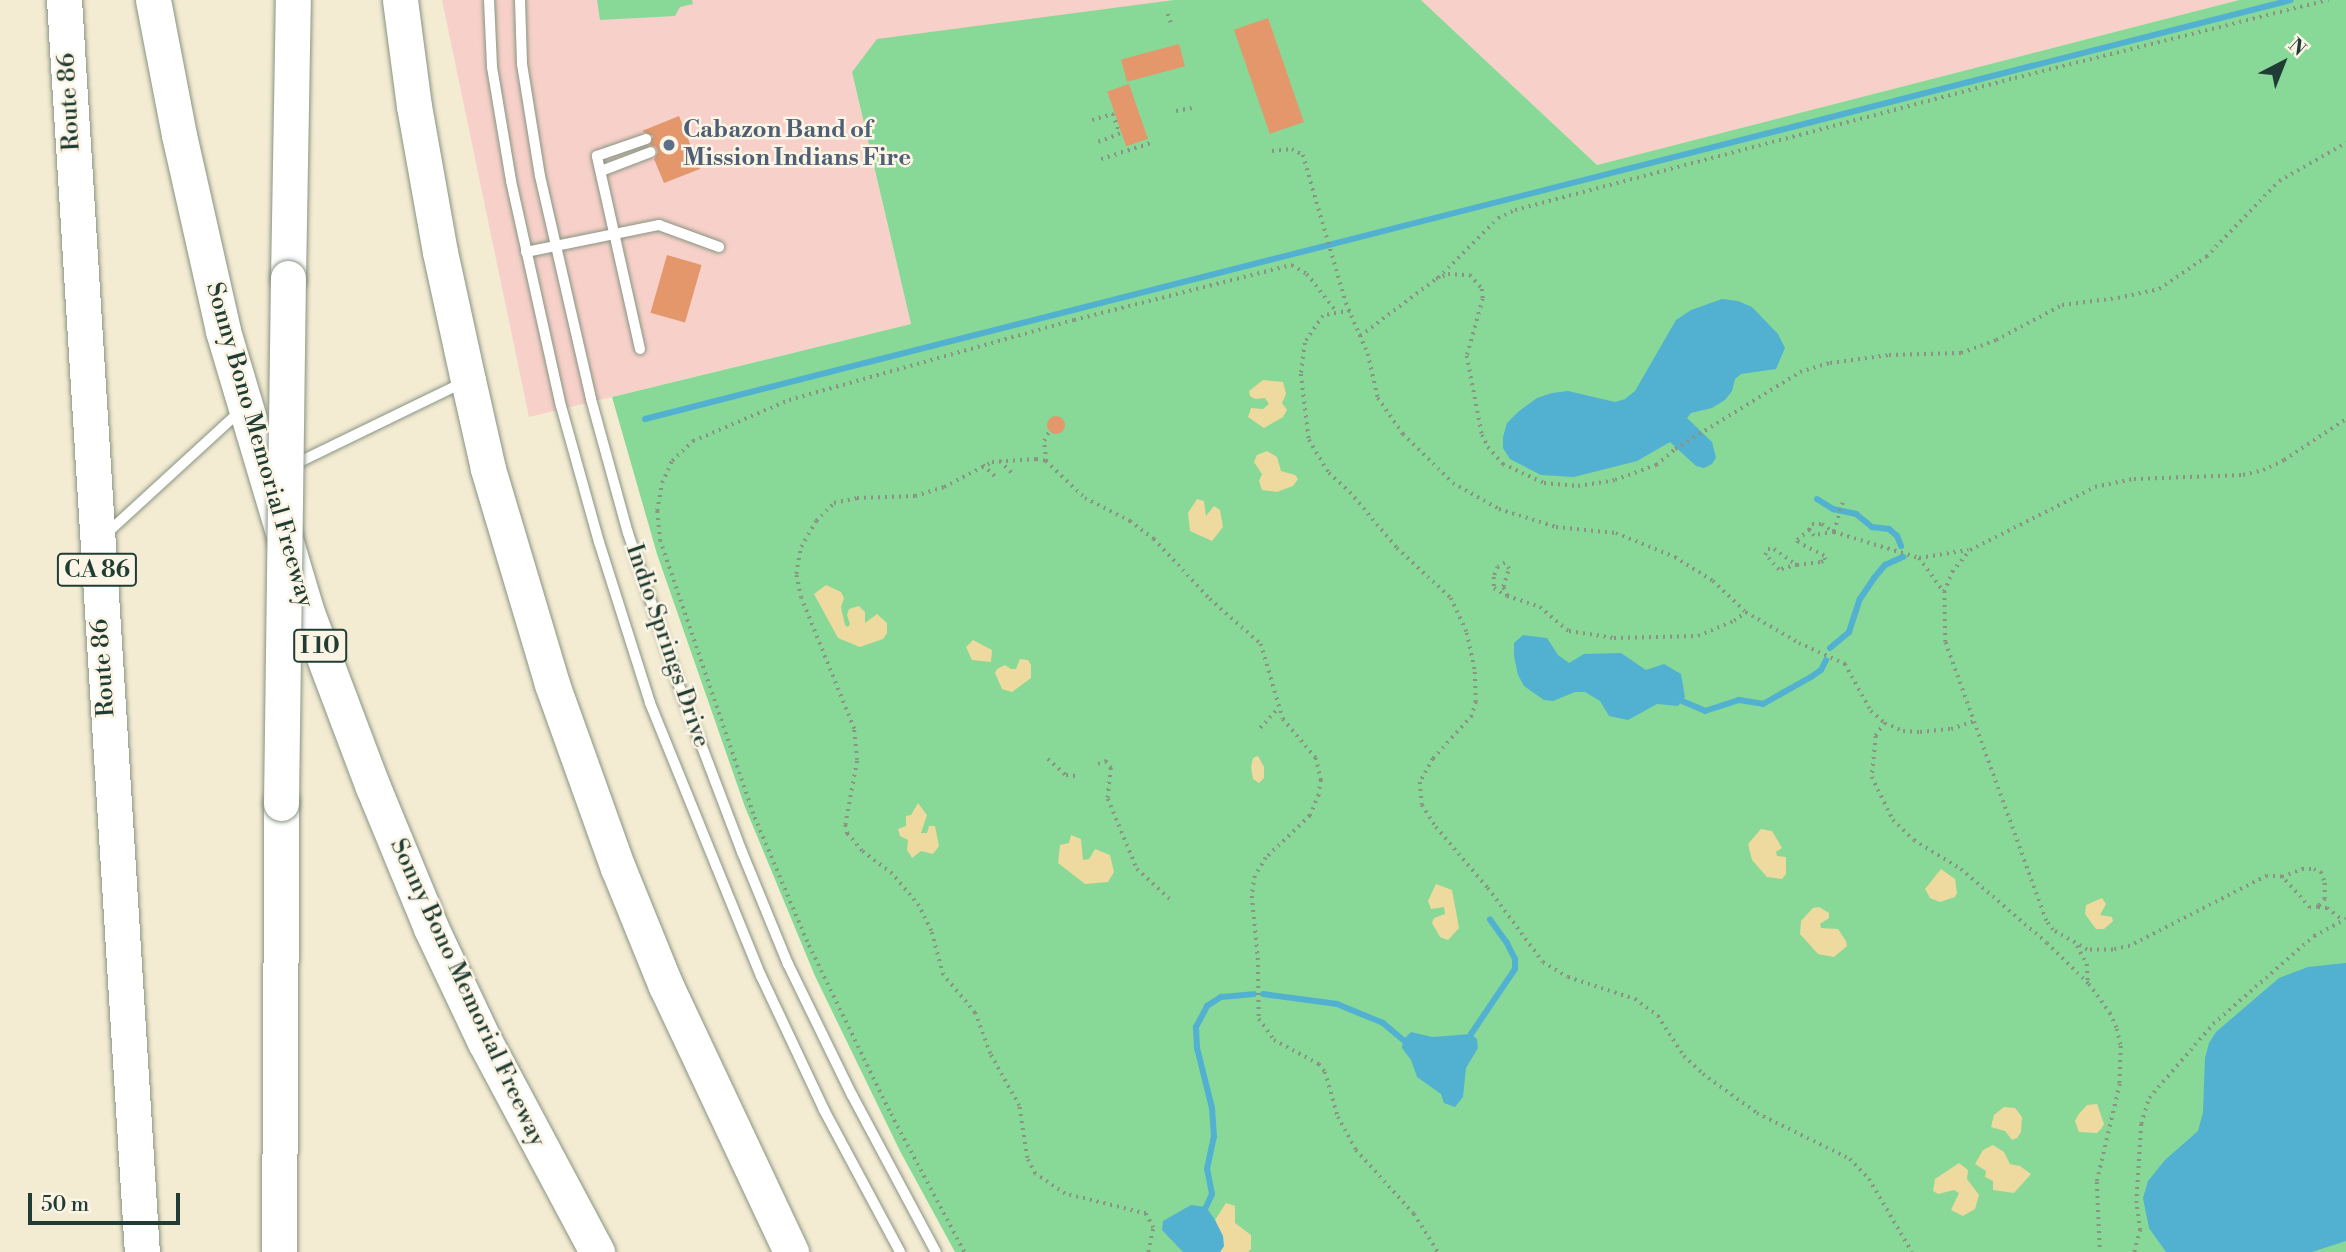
<!DOCTYPE html>
<style>
body{margin:0}
#map{position:relative;width:2346px;height:1252px;overflow:hidden;background:#f3ebd2;font-family:"Libre Bodoni",serif}
div>[style]{position:absolute}
[style*='--x']{left:calc(var(--x)*1px);top:calc(var(--y)*1px);width:calc(var(--w)*1px);rotate:calc(var(--a)*1deg)}
.built>*{inset:0;background:#f7d1c9}
.green>*{inset:0;background:#88d897}
.sand>*{inset:0;background:#eeda9e}
.water>*{inset:0;background:#52b1d1}
.stream>*{height:6px;margin:-3px;padding:0 3px;transform-origin:3px;border-radius:3px;background:#52b1d1}
.building>*{inset:0;background:#e3976b;transform-origin:0 0}
.round{border-radius:50%}
.path>*{height:3.5px;margin-top:-1.75px;transform-origin:0;background:repeating-linear-gradient(90deg,#899483 0 2px,transparent 0 7px)}
.roads{filter:drop-shadow(0 0 2px #899483) drop-shadow(0 0 2px #899483)}
.lane>*{height:10px;margin:-5px;padding:0 5px;transform-origin:5px;border-radius:5px;background:#fff}
.highway>*{height:35px;margin:-17.5px;padding:0 17.5px;transform-origin:17.5px;border-radius:17.5px;background:#fff}
.bridges{filter:drop-shadow(0 0 2px #899483) drop-shadow(0 0 2px #899483)}
.highway-bridge>*{height:35px;margin:-17.5px;padding:0 17.5px;transform-origin:17.5px;border-radius:17.5px;background:#fff}
.dots>*{width:19px;height:19px;translate:-50% -50%;box-sizing:border-box;border:4px solid #fcf5e5;border-radius:50%}
span{translate:-50% -50%;white-space:nowrap;text-align:center;line-height:1.15;-webkit-text-stroke:5px #fcf5e5;paint-order:stroke}
.shield-label span{padding:2px 5px;background:#fcf5e5;border:2px solid;border-radius:5px;-webkit-text-stroke-width:0}
.shield-label{font-size:23px;color:#1f3d34;font-weight:700}
.street-label{font-size:24px;color:#1f3d34}
.service-label{font-size:24px;color:#4e5e75;font-weight:700}
.left{translate:0 -50%;text-align:left}
.north{position:absolute;left:2248px;top:28px;width:70px;height:70px;-webkit-text-stroke:5px #fcf5e5;paint-order:stroke;rotate:42deg;font-size:19px;font-weight:700;line-height:28px;text-align:center;color:#1f3d34}
.north::after{content:'';display:block;margin:auto;width:24px;height:32px;background:#1f3d34;clip-path:polygon(50% 0,100% 100%,50% 72%,0 100%)}
.scale{position:absolute;left:28px;top:1193px;width:152px;height:32px;box-sizing:border-box;border:4px solid #1f3d34;border-top:0;padding-left:9px;font-size:21px;line-height:24px;white-space:nowrap;color:#1f3d34;-webkit-text-stroke:5px #fcf5e5;paint-order:stroke}
</style>
<div id="map">
<div class="built">
<div style="clip-path:polygon(442px 0,1174px 0,852px 72px,911px 324px,529px 417px)"></div>
<div style="clip-path:polygon(1421px 0,2239px 0,1597px 165px)"></div>
</div>
<div class="green">
<div style="clip-path:polygon(597px 0,692px 0,693px 4px,680px 7px,675px 16px,600px 20px)"></div>
<div style="clip-path:polygon(1174px 0,1421px 0,1597px 165px,2239px 0,2346px 0,2346px 1252px,955px 1252px,900px 1151px,815px 976px,745px 807px,657px 554px,612px 397px,911px 324px,852px 72px,877px 39px)"></div>
</div>
<div class="sand">
<div style="clip-path:polygon(1263px 380px,1283px 382px,1286px 394px,1282px 403px,1287px 410px,1283px 417px,1264px 428px,1248px 417px,1251px 408px,1263px 409px,1269px 404px,1265px 398px,1255px 399px,1250px 396px,1249px 391px)"></div>
<div style="clip-path:polygon(1267px 451px,1277px 457px,1281px 471px,1295px 475px,1298px 479px,1293px 486px,1277px 492px,1262px 490px,1259px 481px,1262px 474px,1254px 462px,1257px 455px)"></div>
<div style="clip-path:polygon(1197px 499px,1204px 501px,1206px 516px,1214px 506px,1220px 510px,1223px 527px,1212px 541px,1190px 531px,1188px 513px)"></div>
<div style="clip-path:polygon(826px 585px,841px 592px,844px 598px,841px 607px,845px 625px,848px 627px,850px 624px,847px 615px,849px 609px,859px 606px,865px 612px,865px 623px,877px 614px,887px 623px,887px 633px,883px 639px,860px 647px,838px 638px,814px 594px)"></div>
<div style="clip-path:polygon(973px 640px,992px 650px,991px 662px,972px 660px,966px 647px)"></div>
<div style="clip-path:polygon(1020px 659px,1028px 660px,1031px 665px,1031px 678px,1012px 692px,1002px 689px,995px 673px,997px 669px,1005px 665px,1011px 669px,1016px 669px)"></div>
<div style="clip-path:polygon(1258px 756px,1264px 767px,1264px 778px,1259px 783px,1253px 779px,1251px 767px,1253px 758px)"></div>
<div style="clip-path:polygon(918px 803px,927px 815px,921px 833px,927px 833px,929px 826px,935px 826px,939px 846px,933px 854px,921px 851px,912px 858px,907px 850px,908px 840px,900px 836px,898px 829px,906px 826px,906px 816px,911px 815px)"></div>
<div style="clip-path:polygon(1761px 829px,1772px 831px,1782px 848px,1776px 852px,1777px 856px,1786px 857px,1786px 874px,1782px 879px,1767px 877px,1752px 860px,1748px 844px)"></div>
<div style="clip-path:polygon(1071px 835px,1081px 839px,1083px 860px,1089px 859px,1095px 849px,1110px 855px,1114px 872px,1108px 882px,1085px 884px,1058px 863px,1060px 845px,1069px 843px)"></div>
<div style="clip-path:polygon(1941px 869px,1955px 879px,1957px 893px,1955px 897px,1940px 902px,1930px 898px,1925px 889px)"></div>
<div style="clip-path:polygon(1436px 884px,1452px 890px,1459px 928px,1448px 940px,1440px 937px,1432px 923px,1434px 918px,1445px 914px,1444px 907px,1431px 909px,1428px 901px)"></div>
<div style="clip-path:polygon(2102px 898px,2106px 904px,2100px 915px,2112px 917px,2113px 921px,2104px 929px,2096px 929px,2085px 914px,2086px 905px)"></div>
<div style="clip-path:polygon(1819px 907px,1829px 913px,1829px 918px,1820px 924px,1821px 928px,1838px 929px,1846px 941px,1847px 946px,1834px 957px,1818px 954px,1800px 934px,1801px 921px,1813px 908px)"></div>
<div style="clip-path:polygon(2097px 1104px,2104px 1124px,2101px 1129px,2097px 1133px,2079px 1132px,2075px 1121px,2078px 1115px,2087px 1105px)"></div>
<div style="clip-path:polygon(2004px 1107px,2015px 1108px,2022px 1117px,2021px 1132px,2017px 1138px,2012px 1140px,2005px 1131px,1991px 1127px,1994px 1115px)"></div>
<div style="clip-path:polygon(1993px 1145px,2004px 1152px,2010px 1164px,2020px 1166px,2031px 1174px,2014px 1193px,1993px 1190px,1993px 1181px,1985px 1177px,1986px 1171px,1975px 1164px,1983px 1150px)"></div>
<div style="clip-path:polygon(1959px 1163px,1968px 1170px,1967px 1179px,1979px 1195px,1975px 1209px,1963px 1216px,1951px 1210px,1959px 1193px,1954px 1190px,1938px 1194px,1933px 1191px,1935px 1179px)"></div>
<div style="clip-path:polygon(1226px 1203px,1235px 1206px,1235px 1223px,1251px 1235px,1251px 1249px,1248px 1252px,1220px 1252px,1224px 1246px,1215px 1220px)"></div>
</div>
<div class="water">
<div style="clip-path:polygon(1722px 299px,1738px 301px,1752px 307px,1778px 334px,1785px 348px,1776px 369px,1741px 374px,1735px 379px,1732px 391px,1725px 400px,1712px 408px,1691px 413px,1687px 418px,1712px 442px,1716px 458px,1712px 464px,1704px 468px,1696px 466px,1670px 442px,1637px 461px,1574px 477px,1541px 475px,1510px 459px,1503px 448px,1503px 437px,1507px 423px,1518px 412px,1537px 398px,1552px 393px,1568px 391px,1615px 402px,1625px 399px,1635px 391px,1676px 320px,1691px 310px)"></div>
<div style="clip-path:polygon(1523px 635px,1547px 638px,1558px 655px,1569px 663px,1584px 654px,1621px 653px,1646px 670px,1664px 664px,1681px 674px,1685px 697px,1678px 706px,1657px 704px,1628px 720px,1609px 716px,1600px 701px,1585px 692px,1575px 692px,1553px 701px,1544px 700px,1524px 686px,1518px 675px,1514px 656px,1514px 643px)"></div>
<div style="clip-path:polygon(2346px 963px,2346px 1241px,2312px 1252px,2166px 1252px,2149px 1228px,2143px 1198px,2148px 1181px,2165px 1160px,2198px 1131px,2203px 1112px,2205px 1058px,2209px 1043px,2216px 1032px,2279px 978px,2308px 967px)"></div>
<div style="clip-path:polygon(1411px 1032px,1432px 1037px,1471px 1034px,1477px 1039px,1478px 1048px,1466px 1068px,1463px 1097px,1455px 1107px,1444px 1103px,1441px 1094px,1417px 1077px,1411px 1060px,1402px 1048px,1403px 1040px)"></div>
<div style="clip-path:polygon(1191px 1205px,1206px 1207px,1215px 1220px,1223px 1236px,1224px 1246px,1220px 1252px,1183px 1252px,1162px 1230px,1163px 1221px)"></div>
</div>
<div class="stream">
<div style="--x:645;--y:419;--w:1698;--a:-14.28"></div>
<div style="--x:1817;--y:499;--w:19;--a:32"></div>
<div style="--x:1833;--y:509;--w:24;--a:12"></div>
<div style="--x:1856;--y:514;--w:21;--a:39"></div>
<div style="--x:1872;--y:527;--w:17;--a:7"></div>
<div style="--x:1889;--y:529;--w:11;--a:41"></div>
<div style="--x:1897;--y:536;--w:11;--a:68"></div>
<div style="--x:1830;--y:648;--w:25;--a:-40"></div>
<div style="--x:1849;--y:632;--w:35;--a:-72"></div>
<div style="--x:1860;--y:599;--w:25;--a:-56"></div>
<div style="--x:1874;--y:578;--w:17;--a:-50"></div>
<div style="--x:1885;--y:565;--w:20;--a:-24"></div>
<div style="--x:1682;--y:701;--w:25;--a:23"></div>
<div style="--x:1705;--y:711;--w:36;--a:-18"></div>
<div style="--x:1739;--y:700;--w:24;--a:9"></div>
<div style="--x:1763;--y:704;--w:55;--a:-29.4"></div>
<div style="--x:1811;--y:677;--w:12;--a:-35"></div>
<div style="--x:1821;--y:670;--w:11;--a:-63"></div>
<div style="--x:1263;--y:994;--w:75;--a:7.7"></div>
<div style="--x:1337;--y:1004;--w:50;--a:22.4"></div>
<div style="--x:1383;--y:1023;--w:26;--a:40"></div>
<div style="--x:1471;--y:1034;--w:78;--a:-55.9"></div>
<div style="--x:1515;--y:969;--w:10;--a:-90"></div>
<div style="--x:1515;--y:959;--w:18;--a:-117"></div>
<div style="--x:1507;--y:943;--w:29;--a:-126"></div>
<div style="--x:1206;--y:1207;--w:14;--a:-65"></div>
<div style="--x:1212;--y:1194;--w:25;--a:-101"></div>
<div style="--x:1207;--y:1169;--w:33;--a:-78"></div>
<div style="--x:1214;--y:1137;--w:29;--a:-94"></div>
<div style="--x:1212;--y:1108;--w:62;--a:-104"></div>
<div style="--x:1197;--y:1048;--w:21;--a:-93"></div>
<div style="--x:1196;--y:1027;--w:24;--a:-62"></div>
<div style="--x:1207;--y:1006;--w:17;--a:-33"></div>
<div style="--x:1221;--y:997;--w:33;--a:-5"></div>
</div>
<div class="building">
<div style="left:1268px;top:18px;width:110px;height:36px;rotate:71deg"></div>
<div style="left:1179px;top:44px;width:23px;height:60px;rotate:75deg"></div>
<div style="left:1129px;top:84px;width:58px;height:23px;rotate:71deg"></div>
<div style="clip-path:polygon(679px 116px,700px 169px,664px 183px,654px 159px,658px 152px,656px 147px,650px 145px,653px 136px,642px 131px)"></div>
<div style="left:667px;top:255px;width:36px;height:60px;rotate:16deg"></div>
<div class="round" style="left:1047px;top:416px;width:18px;height:18px"></div>
</div>
<div class="path">
<div style="--x:1168;--y:14;--w:9;--a:72"></div>
<div style="--x:1176;--y:111;--w:16;--a:-11"></div>
<div style="--x:1092;--y:120;--w:22;--a:-16"></div>
<div style="--x:1113;--y:114;--w:21;--a:71"></div>
<div style="--x:1120;--y:134;--w:25;--a:159"></div>
<div style="--x:1272;--y:151;--w:20;--a:-6"></div>
<div style="--x:1292;--y:149;--w:13;--a:29"></div>
<div style="--x:1303;--y:155;--w:154;--a:73.8"></div>
<div style="--x:1346;--y:303;--w:56;--a:66.7"></div>
<div style="--x:1368;--y:354;--w:45;--a:77.2"></div>
<div style="--x:1378;--y:398;--w:44;--a:55.2"></div>
<div style="--x:1403;--y:434;--w:70;--a:44.4"></div>
<div style="--x:1453;--y:483;--w:53;--a:29.5"></div>
<div style="--x:1499;--y:509;--w:60;--a:17.5"></div>
<div style="--x:1556;--y:527;--w:60;--a:5.7"></div>
<div style="--x:1616;--y:533;--w:64;--a:22.1"></div>
<div style="--x:1675;--y:557;--w:45;--a:32.3"></div>
<div style="--x:1713;--y:581;--w:45;--a:43.2"></div>
<div style="--x:1746;--y:612;--w:61;--a:30.3"></div>
<div style="--x:1799;--y:643;--w:51;--a:24.5"></div>
<div style="--x:1845;--y:664;--w:54;--a:61"></div>
<div style="--x:1871;--y:711;--w:18;--a:41"></div>
<div style="--x:1885;--y:723;--w:20;--a:24"></div>
<div style="--x:1903;--y:731;--w:17;--a:3"></div>
<div style="--x:1920;--y:732;--w:31;--a:-6"></div>
<div style="--x:1951;--y:729;--w:24;--a:-19"></div>
<div style="--x:1101;--y:159;--w:56;--a:-17.8"></div>
<div style="--x:1438;--y:278;--w:85;--a:-45"></div>
<div style="--x:1498;--y:218;--w:19;--a:-25"></div>
<div style="--x:1515;--y:210;--w:517;--a:-14.79"></div>
<div style="--x:2015;--y:78;--w:323;--a:-14"></div>
<div style="--x:1350;--y:311;--w:27;--a:170"></div>
<div style="--x:1323;--y:316;--w:32;--a:124"></div>
<div style="--x:1305;--y:343;--w:31;--a:97"></div>
<div style="--x:1301;--y:374;--w:66;--a:83.1"></div>
<div style="--x:1309;--y:440;--w:39;--a:59"></div>
<div style="--x:1329;--y:473;--w:28;--a:42"></div>
<div style="--x:1350;--y:492;--w:73;--a:50"></div>
<div style="--x:1397;--y:548;--w:74;--a:42.8"></div>
<div style="--x:1451;--y:598;--w:38;--a:65"></div>
<div style="--x:1467;--y:633;--w:40;--a:78"></div>
<div style="--x:1475;--y:672;--w:30;--a:88"></div>
<div style="--x:1476;--y:702;--w:15;--a:106"></div>
<div style="--x:1472;--y:716;--w:58;--a:132.2"></div>
<div style="--x:1433;--y:759;--w:26;--a:119"></div>
<div style="--x:1420;--y:782;--w:23;--a:85"></div>
<div style="--x:1422;--y:805;--w:26;--a:58"></div>
<div style="--x:1436;--y:827;--w:80;--a:49.6"></div>
<div style="--x:1488;--y:888;--w:92;--a:53.4"></div>
<div style="--x:1543;--y:962;--w:29;--a:31"></div>
<div style="--x:1568;--y:977;--w:71;--a:18.2"></div>
<div style="--x:1635;--y:999;--w:29;--a:36"></div>
<div style="--x:1658;--y:1016;--w:48;--a:57"></div>
<div style="--x:1684;--y:1056;--w:26;--a:43"></div>
<div style="--x:1703;--y:1074;--w:67;--a:35.8"></div>
<div style="--x:1757;--y:1113;--w:104;--a:26.3"></div>
<div style="--x:1850;--y:1159;--w:28;--a:46"></div>
<div style="--x:1869;--y:1179;--w:85;--a:59.5"></div>
<div style="--x:1360;--y:336;--w:95;--a:-36.9"></div>
<div style="--x:1436;--y:279;--w:13;--a:-23"></div>
<div style="--x:1448;--y:274;--w:22;--a:3"></div>
<div style="--x:1470;--y:275;--w:18;--a:49"></div>
<div style="--x:1482;--y:289;--w:10;--a:84"></div>
<div style="--x:1483;--y:299;--w:59;--a:105.7"></div>
<div style="--x:1467;--y:356;--w:80;--a:79.2"></div>
<div style="--x:1482;--y:435;--w:13;--a:63"></div>
<div style="--x:1488;--y:447;--w:23;--a:49"></div>
<div style="--x:1503;--y:464;--w:45;--a:24.9"></div>
<div style="--x:1544;--y:483;--w:34;--a:5"></div>
<div style="--x:1578;--y:486;--w:37;--a:-9"></div>
<div style="--x:1615;--y:480;--w:44;--a:-20.1"></div>
<div style="--x:1656;--y:465;--w:25;--a:-40"></div>
<div style="--x:1675;--y:449;--w:147;--a:-31.6"></div>
<div style="--x:1800;--y:372;--w:31;--a:-17"></div>
<div style="--x:1830;--y:363;--w:60;--a:-7.7"></div>
<div style="--x:1889;--y:355;--w:72;--a:-1.6"></div>
<div style="--x:1961;--y:353;--w:37;--a:-20"></div>
<div style="--x:1996;--y:340;--w:75;--a:-27.9"></div>
<div style="--x:2062;--y:305;--w:56;--a:-7.1"></div>
<div style="--x:2118;--y:298;--w:42;--a:-12.4"></div>
<div style="--x:2159;--y:289;--w:57;--a:-34.2"></div>
<div style="--x:2206;--y:257;--w:105;--a:-46.2"></div>
<div style="--x:2279;--y:181;--w:77;--a:-29.6"></div>
<div style="--x:1000;--y:461;--w:21;--a:45"></div>
<div style="--x:1046;--y:461;--w:20;--a:-96"></div>
<div style="--x:1044;--y:441;--w:10;--a:-61"></div>
<div style="--x:983;--y:465;--w:21;--a:43"></div>
<div style="--x:1843;--y:503;--w:30;--a:107"></div>
<div style="--x:1834;--y:532;--w:20;--a:169"></div>
<div style="--x:1814;--y:536;--w:8;--a:-130"></div>
<div style="--x:1809;--y:530;--w:7;--a:-63"></div>
<div style="--x:1812;--y:524;--w:10;--a:0"></div>
<div style="--x:1822;--y:524;--w:14;--a:34"></div>
<div style="--x:1834;--y:532;--w:89;--a:17"></div>
<div style="--x:1919;--y:558;--w:50;--a:-9.3"></div>
<div style="--x:1919;--y:558;--w:42;--a:53.7"></div>
<div style="--x:1797;--y:565;--w:19;--a:164"></div>
<div style="--x:1779;--y:570;--w:21;--a:-133"></div>
<div style="--x:1765;--y:555;--w:7;--a:-63"></div>
<div style="--x:1768;--y:549;--w:6;--a:0"></div>
<div style="--x:1774;--y:549;--w:28;--a:35"></div>
<div style="--x:1797;--y:565;--w:24;--a:-7"></div>
<div style="--x:1821;--y:562;--w:4;--a:-27"></div>
<div style="--x:1825;--y:560;--w:4;--a:-104"></div>
<div style="--x:1824;--y:556;--w:29;--a:-153"></div>
<div style="--x:1798;--y:543;--w:3;--a:-108"></div>
<div style="--x:1797;--y:540;--w:16;--a:-40"></div>
<div style="--x:1507;--y:596;--w:10;--a:-114"></div>
<div style="--x:1503;--y:587;--w:19;--a:-72"></div>
<div style="--x:1509;--y:569;--w:7;--a:-124"></div>
<div style="--x:1505;--y:563;--w:8;--a:150"></div>
<div style="--x:1498;--y:567;--w:11;--a:112"></div>
<div style="--x:1494;--y:577;--w:11;--a:90"></div>
<div style="--x:1494;--y:588;--w:15;--a:32"></div>
<div style="--x:1507;--y:596;--w:35;--a:18"></div>
<div style="--x:1540;--y:607;--w:38;--a:40"></div>
<div style="--x:1569;--y:631;--w:46;--a:8.8"></div>
<div style="--x:1614;--y:638;--w:84;--a:-1.4"></div>
<div style="--x:1698;--y:636;--w:39;--a:-23"></div>
<div style="--x:1734;--y:621;--w:15;--a:-37"></div>
<div style="--x:1885;--y:723;--w:16;--a:125"></div>
<div style="--x:1876;--y:736;--w:41;--a:95.6"></div>
<div style="--x:1872;--y:777;--w:48;--a:64"></div>
<div style="--x:1893;--y:820;--w:29;--a:44"></div>
<div style="--x:1914;--y:840;--w:55;--a:31.7"></div>
<div style="--x:1961;--y:869;--w:113;--a:40.7"></div>
<div style="--x:2047;--y:943;--w:59;--a:44.3"></div>
<div style="--x:2089;--y:984;--w:36;--a:54"></div>
<div style="--x:2110;--y:1013;--w:17;--a:66"></div>
<div style="--x:2117;--y:1029;--w:17;--a:77"></div>
<div style="--x:2121;--y:1046;--w:38;--a:92"></div>
<div style="--x:2120;--y:1084;--w:101;--a:103.2"></div>
<div style="--x:2097;--y:1182;--w:70;--a:87.5"></div>
<div style="--x:1260;--y:728;--w:26;--a:-47"></div>
<div style="--x:1048;--y:759;--w:24;--a:42"></div>
<div style="--x:1066;--y:775;--w:11;--a:5"></div>
<div style="--x:1098;--y:764;--w:9;--a:-21"></div>
<div style="--x:1106;--y:761;--w:9;--a:54"></div>
<div style="--x:1111;--y:768;--w:31;--a:96"></div>
<div style="--x:1108;--y:799;--w:76;--a:67.5"></div>
<div style="--x:1137;--y:869;--w:45;--a:42.3"></div>
<div style="--x:2282;--y:877;--w:22;--a:-22"></div>
<div style="--x:2302;--y:869;--w:12;--a:0"></div>
<div style="--x:2314;--y:869;--w:8;--a:23"></div>
<div style="--x:2321;--y:872;--w:12;--a:70"></div>
<div style="--x:2325;--y:883;--w:16;--a:90"></div>
<div style="--x:2325;--y:899;--w:11;--a:131"></div>
<div style="--x:2318;--y:907;--w:8;--a:173"></div>
<div style="--x:2310;--y:908;--w:42;--a:-132.1"></div>
<div style="--x:2282;--y:877;--w:15;--a:-176"></div>
<div style="--x:2267;--y:876;--w:154;--a:152.9"></div>
<div style="--x:2130;--y:946;--w:17;--a:167"></div>
<div style="--x:2113;--y:950;--w:26;--a:180"></div>
<div style="--x:2087;--y:950;--w:39;--a:-150"></div>
<div style="--x:2053;--y:930;--w:11;--a:-128"></div>
<div style="--x:2046;--y:921;--w:297;--a:-109.9"></div>
<div style="--x:1945;--y:642;--w:50;--a:-91.1"></div>
<div style="--x:1944;--y:592;--w:22;--a:-68"></div>
<div style="--x:1952;--y:572;--w:28;--a:-51"></div>
<div style="--x:1970;--y:550;--w:140;--a:-26.7"></div>
<div style="--x:2095;--y:487;--w:40;--a:-12"></div>
<div style="--x:2134;--y:479;--w:109;--a:-2.1"></div>
<div style="--x:2243;--y:475;--w:21;--a:-14"></div>
<div style="--x:2263;--y:470;--w:23;--a:-25"></div>
<div style="--x:2284;--y:460;--w:74;--a:-33.5"></div>
<div style="--x:2318;--y:907;--w:9;--a:6"></div>
<div style="--x:2327;--y:908;--w:20;--a:37"></div>
<div style="--x:2077;--y:946;--w:21;--a:61"></div>
<div style="--x:2087;--y:964;--w:18;--a:87"></div>
<div style="--x:964;--y:1252;--w:160;--a:-118"></div>
<div style="--x:889;--y:1111;--w:188;--a:-115.9"></div>
<div style="--x:807;--y:942;--w:139;--a:-112.9"></div>
<div style="--x:753;--y:814;--w:288;--a:-108.8"></div>
<div style="--x:660;--y:541;--w:30;--a:-96"></div>
<div style="--x:657;--y:511;--w:28;--a:-80"></div>
<div style="--x:662;--y:483;--w:24;--a:-66"></div>
<div style="--x:672;--y:461;--w:29;--a:-44"></div>
<div style="--x:693;--y:441;--w:104;--a:-23.1"></div>
<div style="--x:789;--y:400;--w:296;--a:-15.7"></div>
<div style="--x:1074;--y:320;--w:225;--a:-14.2"></div>
<div style="--x:1292;--y:265;--w:17;--a:31"></div>
<div style="--x:1307;--y:274;--w:47;--a:51.9"></div>
<div style="--x:1148;--y:1252;--w:25;--a:-78"></div>
<div style="--x:1153;--y:1228;--w:16;--a:-117"></div>
<div style="--x:1146;--y:1214;--w:83;--a:-166.1"></div>
<div style="--x:1065;--y:1194;--w:36;--a:-146"></div>
<div style="--x:1035;--y:1174;--w:18;--a:-117"></div>
<div style="--x:1027;--y:1158;--w:53;--a:-98.7"></div>
<div style="--x:1019;--y:1106;--w:60;--a:-119.1"></div>
<div style="--x:990;--y:1054;--w:44;--a:-110.1"></div>
<div style="--x:975;--y:1013;--w:50;--a:-130.1"></div>
<div style="--x:943;--y:975;--w:46;--a:-105.3"></div>
<div style="--x:931;--y:931;--w:28;--a:-116"></div>
<div style="--x:919;--y:906;--w:42;--a:-130.2"></div>
<div style="--x:892;--y:874;--w:38;--a:-143"></div>
<div style="--x:862;--y:851;--w:23;--a:-131"></div>
<div style="--x:847;--y:834;--w:9;--a:-103"></div>
<div style="--x:845;--y:825;--w:66;--a:-79.5"></div>
<div style="--x:857;--y:760;--w:31;--a:-96"></div>
<div style="--x:854;--y:729;--w:141;--a:-112"></div>
<div style="--x:801;--y:598;--w:25;--a:-102"></div>
<div style="--x:796;--y:574;--w:27;--a:-80"></div>
<div style="--x:801;--y:547;--w:30;--a:-60"></div>
<div style="--x:816;--y:521;--w:25;--a:-45"></div>
<div style="--x:834;--y:503;--w:24;--a:-12"></div>
<div style="--x:857;--y:498;--w:58;--a:-2"></div>
<div style="--x:915;--y:496;--w:30;--a:-17"></div>
<div style="--x:944;--y:487;--w:54;--a:-27.5"></div>
<div style="--x:992;--y:462;--w:44;--a:-3.9"></div>
<div style="--x:1036;--y:459;--w:10;--a:11"></div>
<div style="--x:1046;--y:461;--w:54;--a:43.5"></div>
<div style="--x:1085;--y:498;--w:51;--a:27.1"></div>
<div style="--x:1130;--y:521;--w:30;--a:37"></div>
<div style="--x:1154;--y:539;--w:82;--a:47"></div>
<div style="--x:1210;--y:599;--w:68;--a:41.4"></div>
<div style="--x:1261;--y:644;--w:78;--a:73.7"></div>
<div style="--x:1283;--y:719;--w:51;--a:49.8"></div>
<div style="--x:1316;--y:758;--w:23;--a:77"></div>
<div style="--x:1321;--y:780;--w:15;--a:98"></div>
<div style="--x:1319;--y:795;--w:23;--a:113"></div>
<div style="--x:1310;--y:816;--w:61;--a:136.3"></div>
<div style="--x:1266;--y:858;--w:21;--a:121"></div>
<div style="--x:1255;--y:876;--w:20;--a:99"></div>
<div style="--x:1252;--y:896;--w:62;--a:84.5"></div>
<div style="--x:1258;--y:958;--w:61;--a:89.1"></div>
<div style="--x:1259;--y:1019;--w:26;--a:54"></div>
<div style="--x:1274;--y:1040;--w:51;--a:28.1"></div>
<div style="--x:1319;--y:1064;--w:10;--a:53"></div>
<div style="--x:1325;--y:1072;--w:47;--a:73.9"></div>
<div style="--x:1338;--y:1117;--w:38;--a:61"></div>
<div style="--x:1356;--y:1150;--w:86;--a:47.8"></div>
<div style="--x:1414;--y:1214;--w:45;--a:57.7"></div>
<div style="--x:2134;--y:1252;--w:23;--a:-75"></div>
<div style="--x:2140;--y:1230;--w:27;--a:-98"></div>
<div style="--x:2136;--y:1203;--w:79;--a:-86.4"></div>
<div style="--x:2141;--y:1124;--w:27;--a:-73"></div>
<div style="--x:2149;--y:1098;--w:98;--a:-49.1"></div>
<div style="--x:2213;--y:1024;--w:134;--a:-41.1"></div>
<div style="--x:2314;--y:936;--w:36;--a:-28"></div>
</div>
<div class="roads">
<div class="lane">
<div style="--x:489;--y:0;--w:67;--a:87.4"></div>
<div style="--x:492;--y:67;--w:116;--a:80.5"></div>
<div style="--x:511;--y:181;--w:230;--a:77.5"></div>
<div style="--x:561;--y:406;--w:141;--a:74.4"></div>
<div style="--x:599;--y:542;--w:169;--a:72.4"></div>
<div style="--x:650;--y:703;--w:295;--a:67.9"></div>
<div style="--x:761;--y:976;--w:148;--a:64.8"></div>
<div style="--x:824;--y:1110;--w:161;--a:61.8"></div>
<div style="--x:520;--y:0;--w:64;--a:88.2"></div>
<div style="--x:522;--y:64;--w:113;--a:80.9"></div>
<div style="--x:540;--y:176;--w:229;--a:77.1"></div>
<div style="--x:591;--y:399;--w:139;--a:74.6"></div>
<div style="--x:628;--y:533;--w:170;--a:71.5"></div>
<div style="--x:682;--y:694;--w:169;--a:69.2"></div>
<div style="--x:742;--y:852;--w:121;--a:67.7"></div>
<div style="--x:788;--y:964;--w:146;--a:64"></div>
<div style="--x:852;--y:1095;--w:178;--a:61.9"></div>
<div style="--x:601;--y:171;--w:53;--a:-20.8"></div>
<div style="--x:526;--y:252;--w:136;--a:-11.5"></div>
<div style="--x:659;--y:225;--w:64;--a:20.1"></div>
<div style="--x:640;--y:349;--w:198;--a:-102.6"></div>
<div style="--x:597;--y:156;--w:52;--a:-19.1"></div>
<div style="--x:293;--y:465;--w:188;--a:-25.9"></div>
<div style="--x:106;--y:534;--w:182;--a:-42.5"></div>
</div>
<div class="highway">
<div style="--x:64;--y:0;--w:1254;--a:86.44"></div>
<div style="--x:153;--y:0;--w:137;--a:79.1"></div>
<div style="--x:179;--y:135;--w:201;--a:77.3"></div>
<div style="--x:223;--y:331;--w:291;--a:73.4"></div>
<div style="--x:306;--y:610;--w:189;--a:69.3"></div>
<div style="--x:373;--y:787;--w:152;--a:67.6"></div>
<div style="--x:431;--y:928;--w:126;--a:64.7"></div>
<div style="--x:485;--y:1042;--w:238;--a:61.9"></div>
<div style="--x:400;--y:0;--w:107;--a:82.5"></div>
<div style="--x:414;--y:106;--w:148;--a:79.9"></div>
<div style="--x:440;--y:252;--w:131;--a:77.7"></div>
<div style="--x:468;--y:380;--w:91;--a:77.3"></div>
<div style="--x:488;--y:469;--w:224;--a:73.4"></div>
<div style="--x:552;--y:684;--w:195;--a:70.3"></div>
<div style="--x:618;--y:868;--w:127;--a:67.9"></div>
<div style="--x:666;--y:986;--w:294;--a:64.8"></div>
<div style="--x:288;--y:278;--w:278;--a:-89"></div>
<div style="--x:279;--y:1252;--w:449;--a:-89.7"></div>
</div>
</div>
<div class="bridges">
<div class="highway-bridge">
<div style="--x:281;--y:803;--w:525;--a:-89.24"></div>
</div>
</div>
<div class="dots">
<div style="left:669px;top:145px;background:#5c6f8a"></div>
</div>
<div class="shield-label">
<span style="left:97px;top:570px">CA 86</span>
<span style="left:320px;top:646px">I 10</span>
</div>
<div class="street-label">
<span style="left:70px;top:102px;rotate:-93deg">Route 86</span>
<span style="left:259px;top:445px;rotate:74deg">Sonny Bono Memorial Freeway</span>
<span style="left:667px;top:646px;rotate:71deg">Indio Springs Drive</span>
<span style="left:104px;top:668px;rotate:-94deg">Route 86</span>
<span style="left:467px;top:993px;rotate:65deg">Sonny Bono Memorial Freeway</span>
</div>
<div class="service-label">
<span class="left" style="left:683px;top:145px">Cabazon Band of<br>Mission Indians Fire</span>
</div>
<div class="north">N</div>
<div class="scale">50 m</div>
</div>
